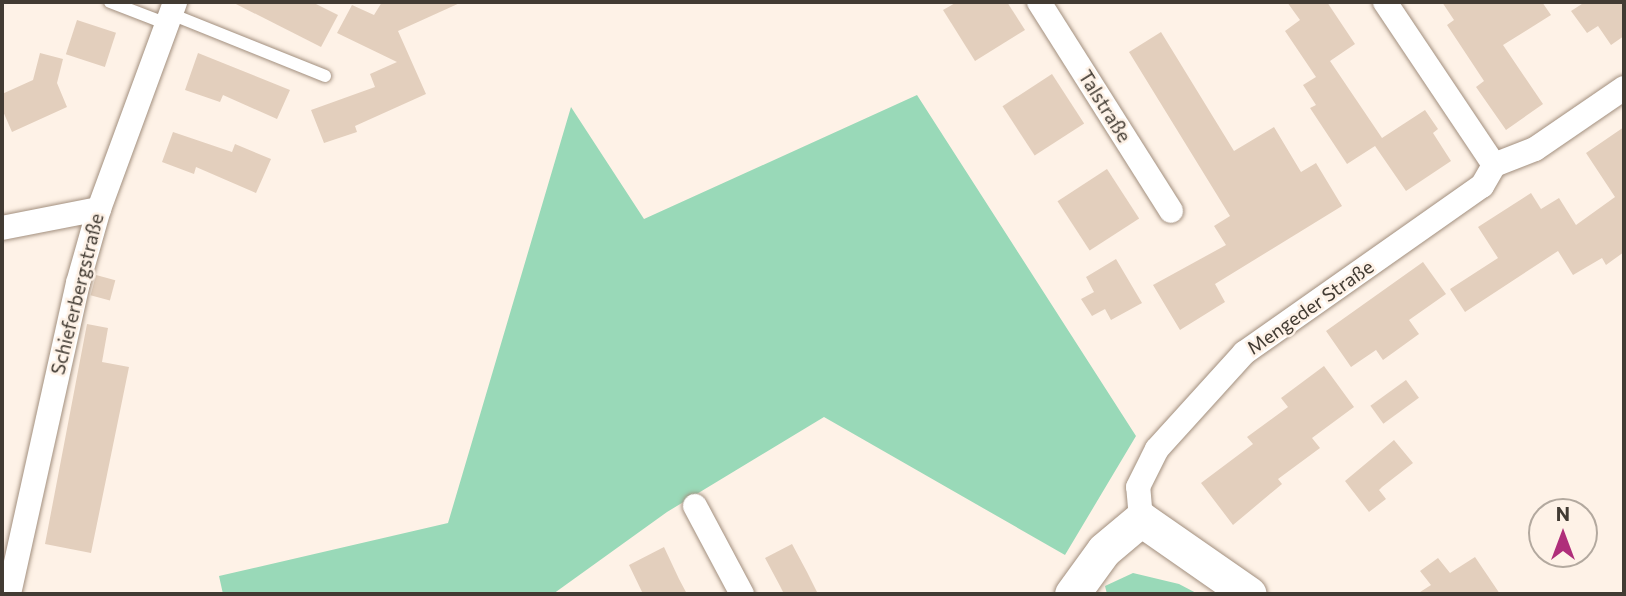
<!DOCTYPE html>
<meta charset="utf-8">
<style>
body{margin:0}
#map{position:relative;width:1626px;height:596px;overflow:hidden;background:#fef2e7;font-family:Commissioner,sans-serif}
div>[style]{position:absolute}
[style*='--x']{left:calc(var(--x)*1px);top:calc(var(--y)*1px);width:calc(var(--w)*1px);rotate:calc(var(--a)*1deg)}
.green>*{inset:0;background:#99d9b8}
.building>*{inset:0;background:#e3cfbd;transform-origin:0 0}
.roads{filter:drop-shadow(0 0 2px #a28f7e) drop-shadow(0 0 2px #a28f7e)}
.lane>*{height:12px;margin:-6px;padding:0 6px;transform-origin:6px;border-radius:6px;background:#fff}
.street>*{height:24px;margin:-12px;padding:0 12px;transform-origin:12px;border-radius:12px;background:#fff}
.secondary>*{height:35px;margin:-17.5px;padding:0 17.5px;transform-origin:17.5px;border-radius:17.5px;background:#fff}
span{translate:-50% -50%;white-space:nowrap;text-align:center;line-height:1.15;-webkit-text-stroke:5px #fef2e7;paint-order:stroke}
.street-label{font-size:19px;color:#423b33}
.frame{position:absolute;inset:0;border:4px solid #423b33;pointer-events:none}
.north{position:absolute;left:1528px;top:498px;width:70px;height:70px;box-sizing:border-box;background:#fef2e7;border:2px solid #b3a99f;border-radius:50%;rotate:0deg;font-size:19px;font-weight:700;line-height:28px;text-align:center;color:#423b33}
.north::after{content:'';display:block;margin:auto;width:24px;height:32px;background:#af2e7a;clip-path:polygon(50% 0,100% 100%,50% 72%,0 100%)}
</style>
<div id="map">
<div class="green">
<div style="clip-path:polygon(917px 95px,1136px 436px,1065px 555px,824px 417px,667px 512px,553px 594px,223px 594px,219px 576px,448px 523px,571px 107px,644px 219px)"></div>
<div style="clip-path:polygon(1133px 573px,1179px 584px,1198px 594px,1107px 594px,1105px 586px)"></div>
</div>
<div class="building">
<div style="clip-path:polygon(232px 2px,312px 2px,338px 15px,321px 47px)"></div>
<div style="clip-path:polygon(382px 2px,462px 2px,398px 31px,426px 94px,355px 126px,357px 132px,324px 143px,311px 110px,375px 87px,370px 74px,397px 62px,337px 33px,352px 5px,374px 15px)"></div>
<div style="clip-path:polygon(957px 2px,1007px 2px,1025px 30px,975px 61px,943px 10px)"></div>
<div style="clip-path:polygon(1287px 2px,1327px 2px,1355px 44px,1330px 61px,1382px 138px,1425px 110px,1438px 129px,1433px 133px,1451px 161px,1406px 191px,1375px 146px,1347px 164px,1310px 108px,1316px 105px,1303px 85px,1316px 77px,1285px 31px,1300px 20px)"></div>
<div style="clip-path:polygon(1442px 2px,1542px 2px,1551px 15px,1503px 45px,1543px 104px,1506px 130px,1476px 87px,1484px 81px,1447px 25px,1454px 20px)"></div>
<div style="clip-path:polygon(1585px 2px,1624px 2px,1624px 36px,1611px 45px,1598px 26px,1587px 33px,1571px 11px)"></div>
<div style="left:77px;top:20px;width:41px;height:36px;rotate:18deg"></div>
<div style="clip-path:polygon(1161px 32px,1234px 151px,1274px 127px,1301px 172px,1316px 163px,1342px 206px,1215px 284px,1225px 302px,1180px 330px,1153px 285px,1226px 245px,1214px 226px,1230px 216px,1129px 52px)"></div>
<div style="clip-path:polygon(40px 53px,63px 59px,57px 83px,67px 107px,12px 132px,2px 109px,2px 94px,33px 80px)"></div>
<div style="clip-path:polygon(198px 53px,290px 90px,277px 119px,223px 95px,220px 102px,185px 90px)"></div>
<div style="left:1052px;top:74px;width:59px;height:59px;rotate:57deg"></div>
<div style="clip-path:polygon(1624px 127px,1624px 252px,1606px 265px,1602px 258px,1573px 275px,1558px 251px,1465px 312px,1450px 289px,1498px 258px,1478px 227px,1531px 193px,1541px 209px,1559px 198px,1576px 225px,1615px 197px,1586px 153px)"></div>
<div style="clip-path:polygon(173px 132px,232px 152px,235px 144px,271px 159px,256px 193px,196px 167px,194px 174px,162px 162px)"></div>
<div style="left:1107px;top:169px;width:59px;height:59px;rotate:57deg"></div>
<div style="clip-path:polygon(1116px 259px,1142px 303px,1111px 320px,1105px 309px,1092px 316px,1081px 299px,1094px 292px,1086px 277px)"></div>
<div style="clip-path:polygon(1423px 262px,1446px 294px,1409px 320px,1419px 334px,1383px 360px,1376px 350px,1351px 367px,1326px 331px)"></div>
<div style="left:96px;top:275px;width:20px;height:21px;rotate:15deg"></div>
<div style="clip-path:polygon(87px 324px,108px 328px,102px 362px,129px 367px,91px 553px,45px 544px)"></div>
<div style="clip-path:polygon(1324px 366px,1354px 407px,1312px 438px,1320px 448px,1278px 479px,1282px 484px,1233px 525px,1201px 483px,1253px 444px,1247px 437px,1288px 407px,1281px 398px)"></div>
<div style="left:1406px;top:380px;width:22px;height:44px;rotate:54deg"></div>
<div style="clip-path:polygon(1394px 440px,1413px 463px,1382px 487px,1379px 490px,1386px 499px,1369px 512px,1345px 481px)"></div>
<div style="clip-path:polygon(792px 544px,807px 572px,818px 594px,784px 594px,780px 586px,765px 558px)"></div>
<div style="clip-path:polygon(664px 547px,679px 579px,687px 594px,643px 594px,629px 565px)"></div>
<div style="clip-path:polygon(1475px 557px,1500px 594px,1417px 594px,1431px 585px,1420px 571px,1438px 558px,1450px 573px)"></div>
</div>
<div class="roads">
<div class="lane">
<div style="--x:110;--y:2;--w:61;--a:21.1"></div>
<div style="--x:171;--y:14;--w:166;--a:21.9"></div>
</div>
<div class="street">
<div style="--x:1039;--y:2;--w:247;--a:57.7"></div>
<div style="--x:1385;--y:2;--w:196;--a:56.2"></div>
<div style="--x:2;--y:228;--w:99;--a:-11.1"></div>
<div style="--x:695;--y:506;--w:100;--a:61.9"></div>
<div style="--x:1141;--y:519;--w:32;--a:-95"></div>
<div style="--x:1138;--y:487;--w:42;--a:-63.4"></div>
<div style="--x:1157;--y:449;--w:130;--a:-47.8"></div>
<div style="--x:1244;--y:353;--w:291;--a:-35.1"></div>
<div style="--x:1482;--y:186;--w:24;--a:-60"></div>
<div style="--x:1494;--y:165;--w:44;--a:-21.3"></div>
<div style="--x:1535;--y:149;--w:108;--a:-34.4"></div>
<div style="--x:9;--y:594;--w:319;--a:-77.5"></div>
<div style="--x:78;--y:283;--w:77;--a:-74.2"></div>
<div style="--x:99;--y:209;--w:221;--a:-69.8"></div>
</div>
<div class="secondary">
<div style="--x:1072;--y:594;--w:54;--a:-54"></div>
<div style="--x:1104;--y:550;--w:48;--a:-40"></div>
<div style="--x:1141;--y:519;--w:131;--a:34.8"></div>
</div>
</div>
<div class="street-label">
<span style="left:1105px;top:106px;rotate:58deg">Talstraße</span>
<span style="left:77px;top:294px;rotate:-76deg">Schieferbergstraße</span>
<span style="left:1310px;top:307px;rotate:-35deg">Mengeder Straße</span>
</div>
<div class="frame"></div>
<div class="north">N</div>
</div>
